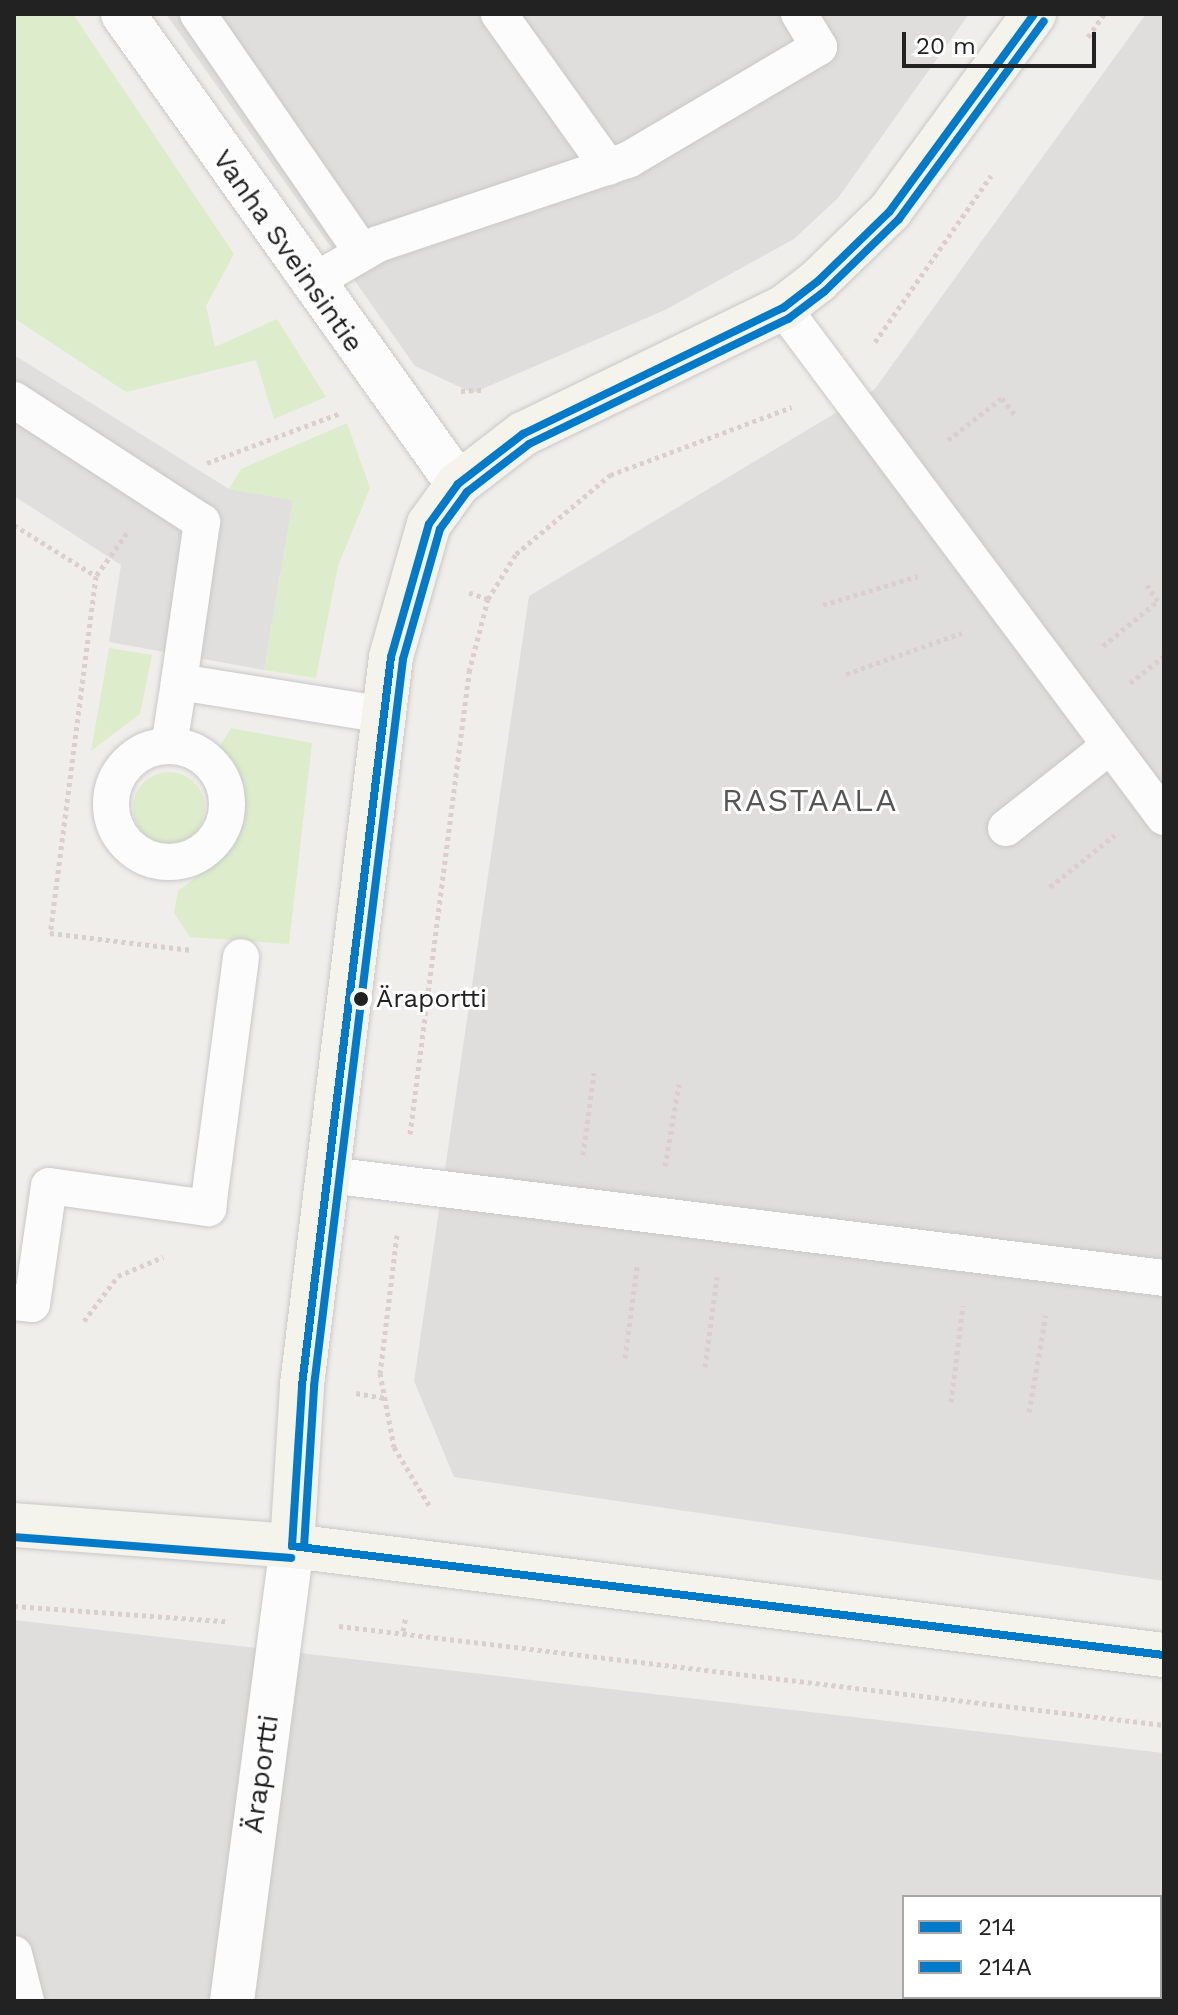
<!DOCTYPE html>
<meta charset="utf-8">
<style>
body{margin:0}
#map{position:relative;width:1178px;height:2015px;overflow:hidden;background:#f0eeeb;font-family:"Work Sans",sans-serif}
div>[style]{position:absolute}
[style*='--x']{left:calc(var(--x)*1px);top:calc(var(--y)*1px);width:calc(var(--w)*1px);rotate:calc(var(--a)*1deg)}
.residential>*{inset:0;background:#dfdedc}
.grass>*{inset:0;background:#ddeccb}
.round{border-radius:50%}
.parking>*{inset:0;background:#e0dfde}
.path>*{height:5px;margin-top:-2.5px;transform-origin:0;background:repeating-linear-gradient(90deg,#dccecd 0 4px,transparent 0 8px)}
.roads{filter:drop-shadow(0 0 2px #c9c8c7) drop-shadow(0 0 2px #c9c8c7)}
.lane>*{height:36px;margin:-18px;padding:0 18px;transform-origin:18px;border-radius:18px;background:#fdfcfc}
.lane>.ring{margin:-18px;padding:0;box-sizing:content-box;background:none;border:36px solid #fdfcfc;border-radius:50%}
.street>*{height:44px;margin:-22px;padding:0 22px;transform-origin:22px;border-radius:22px;background:#fdfcfc}
.secondary>*{height:44px;margin:-22px;padding:0 22px;transform-origin:22px;border-radius:22px;background:#f4f4ed}
.bus-1>*{height:8px;margin:-4px;padding:0 4px;transform-origin:4px;border-radius:4px;background:#007ac9}
.bus-2>*{height:8px;margin:-4px;padding:0 4px;transform-origin:4px;border-radius:4px;background:#007ac9}
.dots>*{width:22px;height:22px;translate:-50% -50%;box-sizing:border-box;border:4px solid #fff;border-radius:50%}
span{translate:-50% -50%;white-space:nowrap;text-align:center;line-height:1.15;-webkit-text-stroke:6px #fff;paint-order:stroke}
.bus-label{font-size:26px;color:#222}
.left{translate:0 -50%;text-align:left}
.street-label{font-size:28px;color:#222}
.quarter-label{font-size:32px;color:#555;letter-spacing:2px}
.frame{position:absolute;inset:0;border:16px solid #222;pointer-events:none}
.legend{position:absolute;left:902px;top:1895px;width:260px;height:104px;box-sizing:border-box;background:#fff;border:2px solid #a7a7a7;margin:0;padding:10px 14px;list-style:none;font-size:24px;color:#222}
.legend li{display:flex;align-items:center;gap:16px;height:40px}
.legend b{width:40px;border:2px solid #a7a7a7}
.scale{position:absolute;left:902px;top:32px;width:194px;height:36px;box-sizing:border-box;border:4px solid #222;border-top:0;padding-left:10px;font-size:24px;line-height:28px;white-space:nowrap;color:#222;-webkit-text-stroke:6px #fff;paint-order:stroke}
</style>
<div id="map">
<div class="residential">
<div style="clip-path:polygon(166px 14px,969px 14px,838px 198px,794px 239px,665px 310px,473px 393px,415px 366px)"></div>
<div style="clip-path:polygon(1146px 14px,1164px 14px,1164px 1581px,454px 1477px,414px 1381px,529px 596px,874px 390px)"></div>
<div style="clip-path:polygon(evenodd,14px 1620px,1164px 1753px,1164px 2001px,14px 2001px,14px 1620px,904px 1897px,1160px 1897px,1160px 1997px,904px 1997px,904px 1897px)"></div>
</div>
<div class="grass">
<div style="clip-path:polygon(14px 14px,73px 14px,234px 254px,206px 306px,215px 347px,277px 319px,326px 397px,274px 419px,256px 360px,126px 392px,14px 318px)"></div>
<div style="clip-path:polygon(347px 423px,370px 488px,338px 566px,316px 678px,264px 670px,293px 500px,229px 489px,241px 469px)"></div>
<div style="clip-path:polygon(109px 648px,152px 655px,140px 714px,91px 751px)"></div>
<div style="clip-path:polygon(231px 728px,312px 743px,289px 944px,190px 937px,174px 913px,178px 891px,229px 852px,244px 822px,236px 783px,215px 754px)"></div>
<div class="round" style="left:133px;top:772px;width:72px;height:72px"></div>
</div>
<div class="parking">
<div style="clip-path:polygon(14px 355px,229px 489px,293px 500px,264px 670px,109px 642px,121px 565px,14px 496px)"></div>
</div>
<div class="path">
<div style="--x:1088;--y:37;--w:28;--a:-55"></div>
<div style="--x:875;--y:342;--w:203;--a:-55.1"></div>
<div style="--x:461;--y:391;--w:22;--a:-3"></div>
<div style="--x:948;--y:440;--w:68;--a:-37.9"></div>
<div style="--x:1002;--y:398;--w:23;--a:52"></div>
<div style="--x:207;--y:463;--w:143;--a:-20.5"></div>
<div style="--x:14;--y:525;--w:97;--a:31.9"></div>
<div style="--x:127;--y:533;--w:53;--a:125.8"></div>
<div style="--x:96;--y:576;--w:360;--a:97.3"></div>
<div style="--x:50;--y:933;--w:142;--a:6.9"></div>
<div style="--x:488;--y:599;--w:53;--a:-58.1"></div>
<div style="--x:516;--y:554;--w:123;--a:-40"></div>
<div style="--x:610;--y:475;--w:194;--a:-20.5"></div>
<div style="--x:823;--y:605;--w:99;--a:-17"></div>
<div style="--x:1103;--y:646;--w:71;--a:-39.3"></div>
<div style="--x:1158;--y:601;--w:19;--a:-125"></div>
<div style="--x:846;--y:674;--w:123;--a:-19.5"></div>
<div style="--x:1130;--y:683;--w:43;--a:-38.5"></div>
<div style="--x:1050;--y:887;--w:83;--a:-38.7"></div>
<div style="--x:410;--y:1134;--w:466;--a:-82.7"></div>
<div style="--x:469;--y:672;--w:75;--a:-75.4"></div>
<div style="--x:488;--y:599;--w:21;--a:-161"></div>
<div style="--x:583;--y:1155;--w:83;--a:-82.4"></div>
<div style="--x:665;--y:1166;--w:83;--a:-80.3"></div>
<div style="--x:397;--y:1235;--w:139;--a:97"></div>
<div style="--x:380;--y:1373;--w:75;--a:79.3"></div>
<div style="--x:394;--y:1447;--w:68;--a:58.9"></div>
<div style="--x:84;--y:1321;--w:56;--a:-52.9"></div>
<div style="--x:118;--y:1276;--w:49;--a:-22.9"></div>
<div style="--x:625;--y:1358;--w:92;--a:-82.5"></div>
<div style="--x:705;--y:1367;--w:91;--a:-82.4"></div>
<div style="--x:356;--y:1393;--w:29;--a:10"></div>
<div style="--x:951;--y:1402;--w:97;--a:-82.9"></div>
<div style="--x:1029;--y:1412;--w:98;--a:-80.1"></div>
<div style="--x:14;--y:1606;--w:212;--a:4.1"></div>
<div style="--x:339;--y:1626;--w:831;--a:6.84"></div>
<div style="--x:403;--y:1631;--w:15;--a:-79"></div>
</div>
<div class="roads">
<div class="lane">
<div style="--x:198;--y:14;--w:290;--a:55.4"></div>
<div style="--x:499;--y:14;--w:188;--a:54.5"></div>
<div style="--x:311;--y:283;--w:78;--a:-30.2"></div>
<div style="--x:378;--y:244;--w:264;--a:-18.6"></div>
<div style="--x:628;--y:160;--w:222;--a:-30.6"></div>
<div style="--x:819;--y:47;--w:39;--a:-121"></div>
<div style="--x:783;--y:308;--w:636;--a:53.18"></div>
<div style="--x:14;--y:400;--w:224;--a:33"></div>
<div style="--x:202;--y:522;--w:162;--a:98.2"></div>
<div style="--x:179;--y:682;--w:208;--a:9.1"></div>
<div style="--x:169;--y:746;--w:65;--a:-81.1"></div>
<div class="ring" style="left:111px;top:746px;width:80px;height:80px"></div>
<div style="--x:1006;--y:828;--w:132;--a:-38.3"></div>
<div style="--x:329;--y:1175;--w:841;--a:7.03"></div>
<div style="--x:14;--y:1302;--w:18;--a:6"></div>
<div style="--x:32;--y:1304;--w:119;--a:-81.8"></div>
<div style="--x:49;--y:1186;--w:161;--a:7.9"></div>
<div style="--x:208;--y:1208;--w:253;--a:-82.5"></div>
<div style="--x:14;--y:1954;--w:49;--a:75.7"></div>
</div>
<div class="street">
<div style="--x:123;--y:14;--w:577;--a:54.52"></div>
<div style="--x:232;--y:2001;--w:459;--a:-82.5"></div>
</div>
<div class="secondary">
<div style="--x:14;--y:1525;--w:279;--a:4.3"></div>
<div style="--x:292;--y:1546;--w:879;--a:7.13"></div>
<div style="--x:292;--y:1546;--w:161;--a:-86.4"></div>
<div style="--x:302;--y:1385;--w:733;--a:-83.03"></div>
<div style="--x:391;--y:657;--w:138;--a:-74.1"></div>
<div style="--x:429;--y:524;--w:49;--a:-54.1"></div>
<div style="--x:458;--y:484;--w:82;--a:-37.6"></div>
<div style="--x:523;--y:434;--w:289;--a:-25.9"></div>
<div style="--x:783;--y:308;--w:44;--a:-37.6"></div>
<div style="--x:818;--y:281;--w:100;--a:-44.2"></div>
<div style="--x:890;--y:211;--w:244;--a:-53.8"></div>
</div>
</div>
<div class="bus-1">
<div style="--x:292;--y:1546;--w:161;--a:-86.4"></div>
<div style="--x:302;--y:1385;--w:733;--a:-83.03"></div>
<div style="--x:391;--y:657;--w:138;--a:-74.1"></div>
<div style="--x:429;--y:524;--w:49;--a:-54.1"></div>
<div style="--x:458;--y:484;--w:82;--a:-37.6"></div>
<div style="--x:523;--y:434;--w:289;--a:-25.9"></div>
<div style="--x:783;--y:308;--w:44;--a:-37.6"></div>
<div style="--x:818;--y:281;--w:100;--a:-44.2"></div>
<div style="--x:890;--y:211;--w:244;--a:-53.8"></div>
<div style="--x:292;--y:1546;--w:879;--a:7.13"></div>
</div>
<div class="bus-2">
<div style="--x:14;--y:1537;--w:278;--a:4.3"></div>
<div style="--x:304;--y:1547;--w:161;--a:-86.4"></div>
<div style="--x:314;--y:1386;--w:732;--a:-83.02"></div>
<div style="--x:403;--y:659;--w:135;--a:-74.1"></div>
<div style="--x:440;--y:529;--w:46;--a:-53.9"></div>
<div style="--x:467;--y:492;--w:78;--a:-37.7"></div>
<div style="--x:529;--y:444;--w:288;--a:-25.8"></div>
<div style="--x:788;--y:319;--w:46;--a:-37.1"></div>
<div style="--x:825;--y:291;--w:103;--a:-44.2"></div>
<div style="--x:899;--y:219;--w:245;--a:-53.8"></div>
</div>
<div class="dots">
<div style="left:361px;top:999px;background:#222"></div>
</div>
<div class="bus-label">
<span class="left" style="left:376px;top:999px">Äraportti</span>
</div>
<div class="street-label">
<span style="left:288px;top:251px;rotate:55deg">Vanha Sveinsintie</span>
<span style="left:261px;top:1774px;rotate:-82deg">Äraportti</span>
</div>
<div class="quarter-label">
<span style="left:810px;top:800px">RASTAALA</span>
</div>
<div class="frame"></div>
<ul class="legend">
<li><b style="height:10px;background:#007ac9"></b>214</li>
<li><b style="height:10px;background:#007ac9"></b>214A</li>
</ul>
<div class="scale">20 m</div>
</div>
